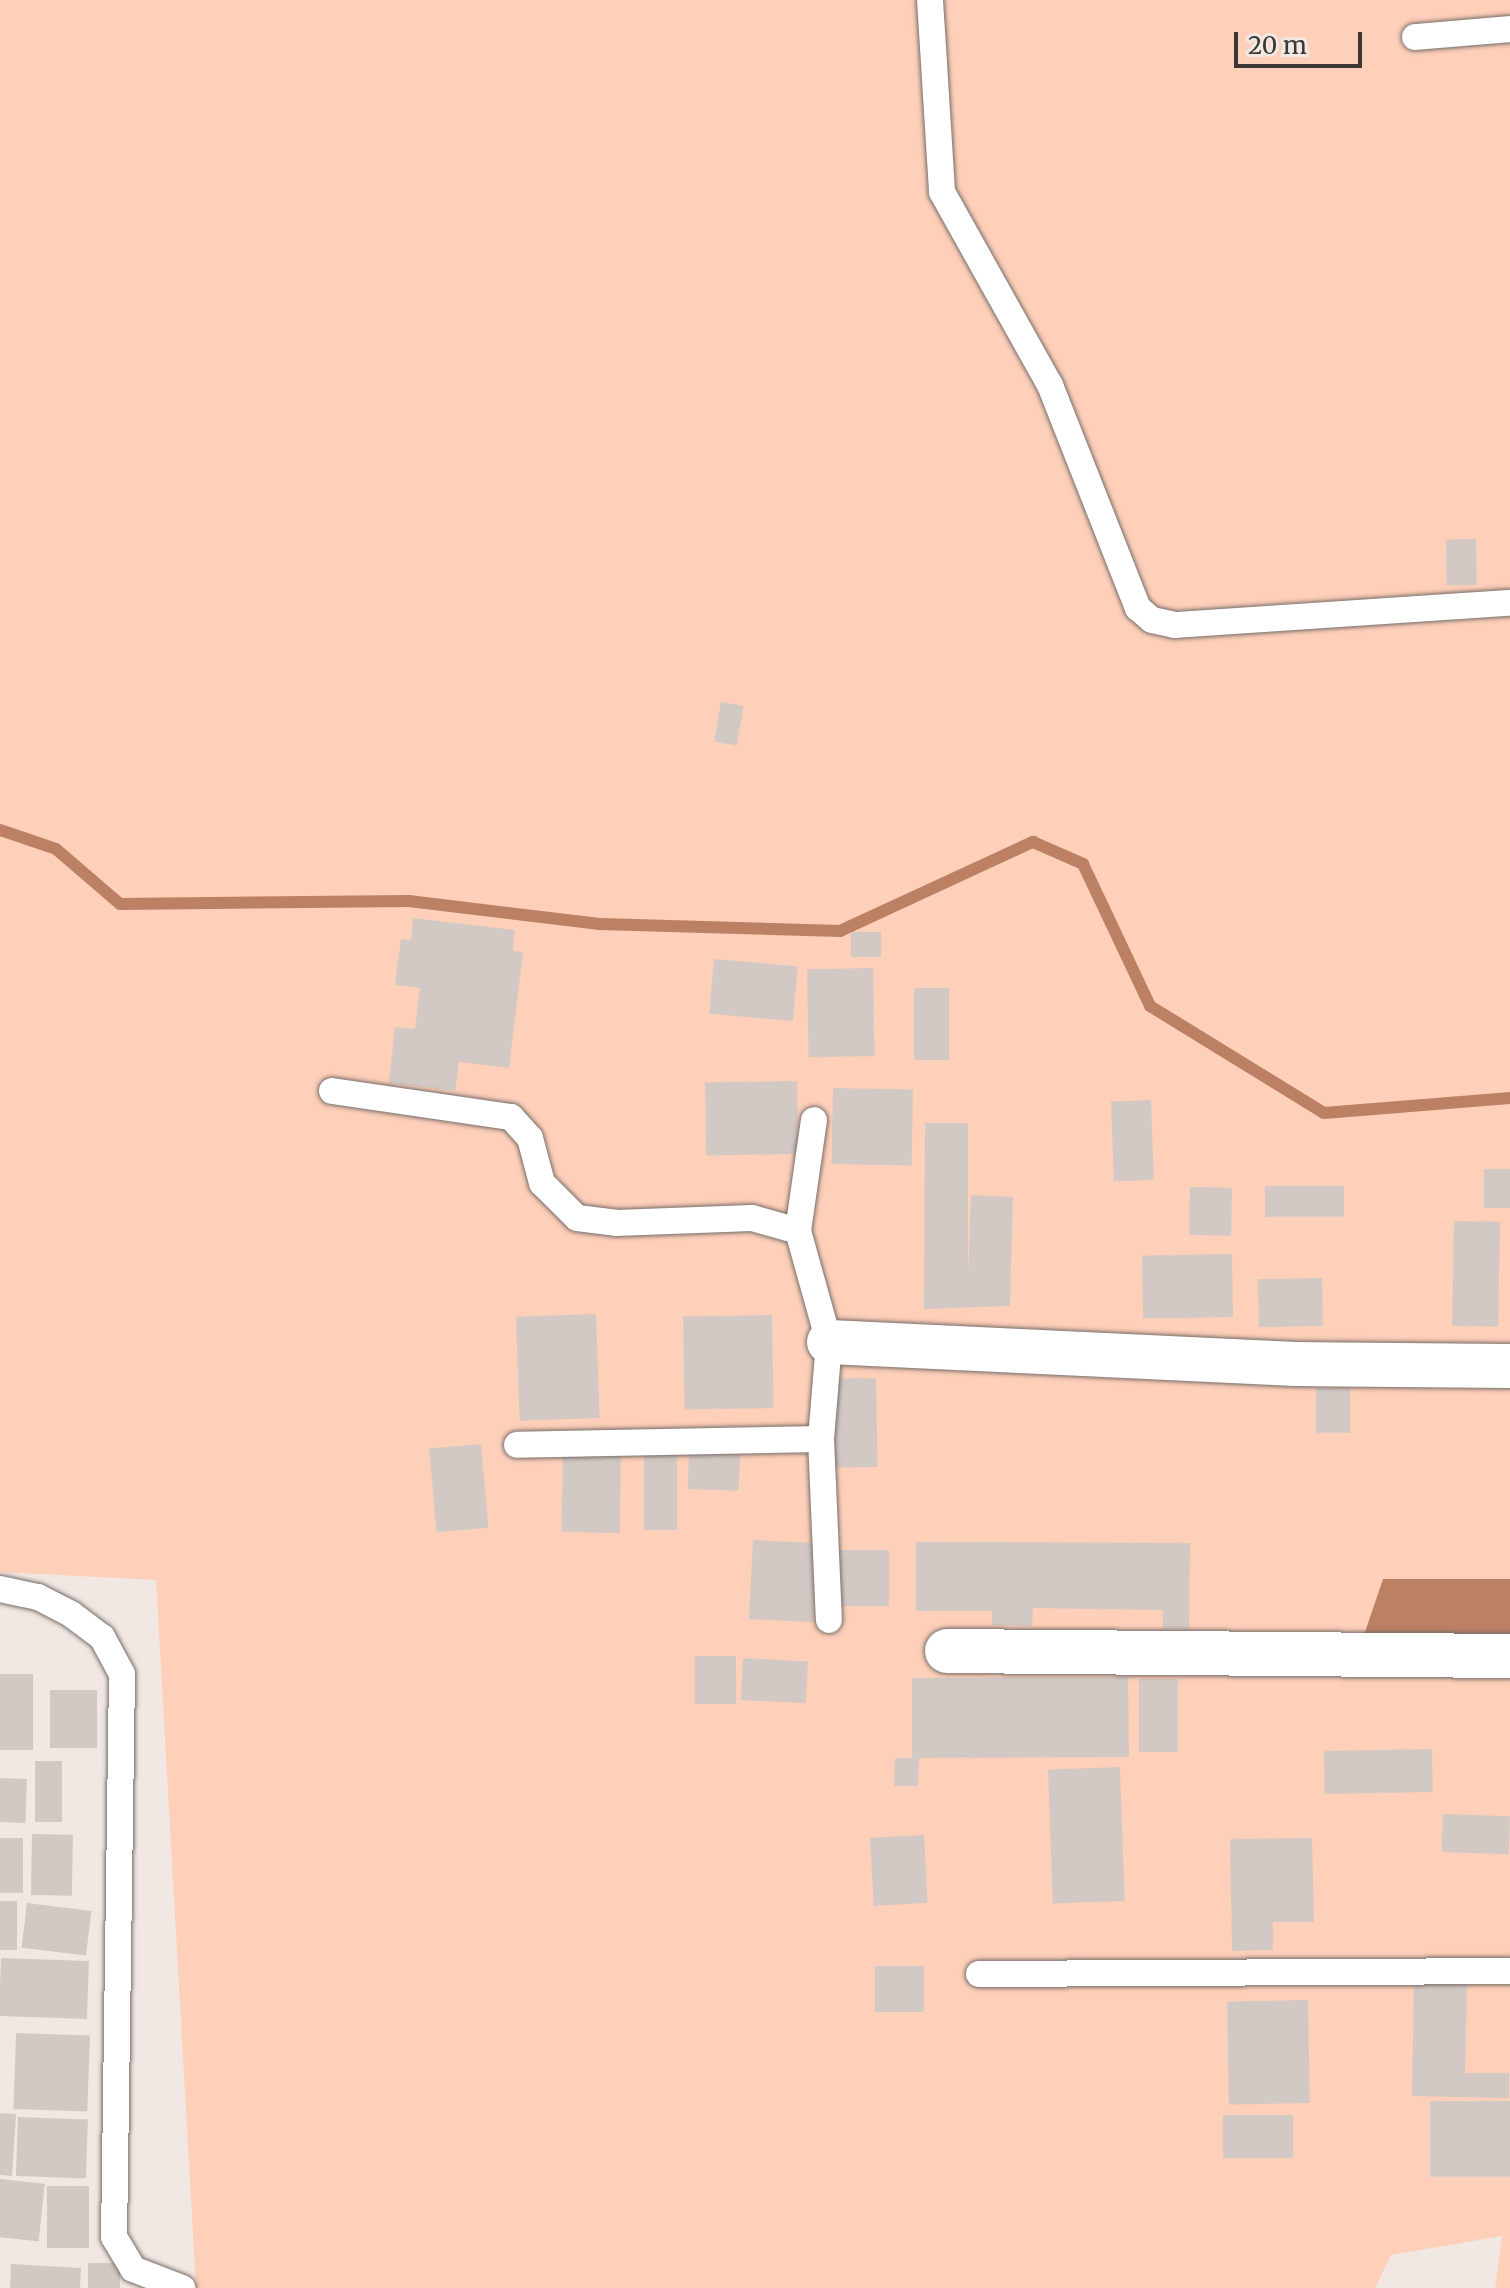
<!DOCTYPE html>
<style>
body{margin:0}
#map{position:relative;width:1510px;height:2288px;overflow:hidden;background:#f2e8e3;font-family:Merriweather,serif}
div>[style]{position:absolute}
[style*='--x']{left:calc(var(--x)*1px);top:calc(var(--y)*1px);width:calc(var(--w)*1px);rotate:calc(var(--a)*1deg)}
.green>*{inset:0;background:#fecfb9}
.water>*{inset:0;background:#bc8064}
.stream>*{height:12px;margin:-6px;padding:0 6px;transform-origin:6px;border-radius:6px;background:#bc8064}
.building>*{inset:0;background:#d3c9c4;transform-origin:0 0}
.roads{filter:drop-shadow(0 0 2px #776e6a) drop-shadow(0 0 2px #776e6a)}
.lane>*{height:26px;margin:-13px;padding:0 13px;transform-origin:13px;border-radius:13px;background:#fff}
.street>*{height:44px;margin:-22px;padding:0 22px;transform-origin:22px;border-radius:22px;background:#fff}
span{translate:-50% -50%;white-space:nowrap;text-align:center;line-height:1.15;-webkit-text-stroke:6px #f2e8e3;paint-order:stroke}
.scale{position:absolute;left:1234px;top:32px;width:128px;height:36px;box-sizing:border-box;border:4px solid #3b3735;border-top:0;padding-left:10px;font-size:24px;line-height:28px;white-space:nowrap;color:#3b3735;-webkit-text-stroke:6px #f2e8e3;paint-order:stroke}
</style>
<div id="map">
<div class="green">
<div style="clip-path:polygon(0 0,1510px 0,1510px 2288px,1495px 2288px,1502px 2236px,1391px 2255px,1375px 2288px,196px 2288px,156px 1580px,0 1572px)"></div>
</div>
<div class="water">
<div style="clip-path:polygon(1383px 1579px,1510px 1579px,1510px 1640px,1363px 1638px)"></div>
</div>
<div class="stream">
<div style="--x:0;--y:830;--w:59;--a:18.7"></div>
<div style="--x:56;--y:849;--w:84;--a:40.7"></div>
<div style="--x:120;--y:904;--w:289;--a:-0.6"></div>
<div style="--x:409;--y:901;--w:192;--a:6.9"></div>
<div style="--x:600;--y:924;--w:240;--a:1.7"></div>
<div style="--x:840;--y:931;--w:213;--a:-24.8"></div>
<div style="--x:1033;--y:842;--w:55;--a:23.7"></div>
<div style="--x:1083;--y:864;--w:157;--a:64.7"></div>
<div style="--x:1150;--y:1006;--w:204;--a:31.6"></div>
<div style="--x:1324;--y:1113;--w:187;--a:-4.6"></div>
</div>
<div class="building">
<div style="left:1476px;top:539px;width:46px;height:30px;rotate:89deg"></div>
<div style="left:721px;top:702px;width:23px;height:40px;rotate:10deg"></div>
<div style="clip-path:polygon(413px 918px,515px 930px,513px 951px,523px 952px,509px 1068px,459px 1062px,455px 1091px,389px 1083px,395px 1027px,415px 1029px,420px 988px,395px 985px,401px 939px,411px 940px)"></div>
<div style="left:851px;top:932px;width:30px;height:25px"></div>
<div style="left:714px;top:959px;width:84px;height:55px;rotate:5deg"></div>
<div style="left:873px;top:968px;width:88px;height:66px;rotate:89deg"></div>
<div style="left:914px;top:988px;width:35px;height:72px"></div>
<div style="left:797px;top:1081px;width:73px;height:92px;rotate:89deg"></div>
<div style="left:833px;top:1088px;width:80px;height:76px;rotate:1deg"></div>
<div style="left:1151px;top:1100px;width:80px;height:40px;rotate:88deg"></div>
<div style="clip-path:polygon(925px 1123px,968px 1123px,968px 1275px,971px 1195px,1013px 1197px,1010px 1306px,924px 1309px)"></div>
<div style="left:1484px;top:1169px;width:26px;height:39px"></div>
<div style="left:1265px;top:1186px;width:79px;height:31px"></div>
<div style="left:1190px;top:1187px;width:42px;height:48px;rotate:1deg"></div>
<div style="left:1454px;top:1221px;width:46px;height:105px;rotate:1deg"></div>
<div style="left:1232px;top:1254px;width:63px;height:90px;rotate:89deg"></div>
<div style="left:1322px;top:1278px;width:48px;height:64px;rotate:89deg"></div>
<div style="left:596px;top:1314px;width:104px;height:80px;rotate:88deg"></div>
<div style="left:772px;top:1315px;width:93px;height:89px;rotate:89deg"></div>
<div style="left:876px;top:1378px;width:89px;height:45px;rotate:89deg"></div>
<div style="left:1316px;top:1388px;width:34px;height:45px"></div>
<div style="left:481px;top:1444px;width:84px;height:52px;rotate:85deg"></div>
<div style="left:644px;top:1452px;width:33px;height:78px"></div>
<div style="left:689px;top:1453px;width:51px;height:36px;rotate:2deg"></div>
<div style="left:563px;top:1454px;width:58px;height:78px;rotate:1deg"></div>
<div style="left:753px;top:1540px;width:64px;height:79px;rotate:3deg"></div>
<div style="clip-path:polygon(916px 1542px,1190px 1543px,1189px 1629px,1163px 1629px,1163px 1610px,1033px 1608px,1032px 1626px,992px 1625px,992px 1611px,916px 1611px)"></div>
<div style="left:837px;top:1550px;width:52px;height:56px"></div>
<div style="left:695px;top:1656px;width:41px;height:48px"></div>
<div style="left:743px;top:1658px;width:65px;height:42px;rotate:3deg"></div>
<div style="left:0;top:1674px;width:33px;height:76px"></div>
<div style="clip-path:polygon(1128px 1677px,1129px 1757px,919px 1758px,918px 1786px,894px 1786px,895px 1758px,912px 1758px,912px 1678px)"></div>
<div style="left:1139px;top:1679px;width:39px;height:73px"></div>
<div style="left:50px;top:1690px;width:47px;height:58px"></div>
<div style="left:1432px;top:1749px;width:43px;height:108px;rotate:89deg"></div>
<div style="left:35px;top:1761px;width:27px;height:61px"></div>
<div style="left:1120px;top:1767px;width:134px;height:72px;rotate:88deg"></div>
<div style="left:0;top:1778px;width:27px;height:44px;rotate:2deg"></div>
<div style="left:1443px;top:1814px;width:67px;height:38px;rotate:2deg"></div>
<div style="left:32px;top:1834px;width:41px;height:61px;rotate:1deg"></div>
<div style="left:924px;top:1835px;width:68px;height:54px;rotate:87deg"></div>
<div style="left:0;top:1838px;width:23px;height:55px"></div>
<div style="clip-path:polygon(1312px 1838px,1314px 1922px,1273px 1922px,1273px 1950px,1232px 1951px,1230px 1839px)"></div>
<div style="left:0;top:1901px;width:17px;height:49px"></div>
<div style="left:27px;top:1903px;width:65px;height:45px;rotate:7deg"></div>
<div style="left:1px;top:1958px;width:88px;height:58px;rotate:2deg"></div>
<div style="left:875px;top:1966px;width:49px;height:46px"></div>
<div style="clip-path:polygon(1414px 1983px,1467px 1985px,1465px 2073px,1509px 2073px,1509px 2098px,1412px 2096px)"></div>
<div style="left:1308px;top:2000px;width:103px;height:81px;rotate:89deg"></div>
<div style="left:16px;top:2033px;width:74px;height:76px;rotate:2deg"></div>
<div style="left:1510px;top:2101px;width:76px;height:80px;rotate:90deg"></div>
<div style="clip-path:polygon(0 2113px,16px 2114px,12px 2176px,0 2175px)"></div>
<div style="left:1223px;top:2115px;width:70px;height:43px"></div>
<div style="left:18px;top:2117px;width:70px;height:59px;rotate:2deg"></div>
<div style="left:0;top:2179px;width:45px;height:58px;rotate:6deg"></div>
<div style="left:47px;top:2186px;width:42px;height:62px"></div>
<div style="left:88px;top:2263px;width:32px;height:25px"></div>
<div style="clip-path:polygon(11px 2264px,81px 2268px,80px 2288px,10px 2288px)"></div>
</div>
<div class="roads">
<div class="lane">
<div style="--x:930;--y:0;--w:192;--a:86.4"></div>
<div style="--x:942;--y:192;--w:221;--a:60.8"></div>
<div style="--x:1050;--y:385;--w:240;--a:68.5"></div>
<div style="--x:1138;--y:608;--w:18;--a:41"></div>
<div style="--x:1152;--y:620;--w:24;--a:12"></div>
<div style="--x:1175;--y:625;--w:336;--a:-3.8"></div>
<div style="--x:1415;--y:37;--w:95;--a:-4.8"></div>
<div style="--x:332;--y:1091;--w:181;--a:8.3"></div>
<div style="--x:511;--y:1117;--w:28;--a:48"></div>
<div style="--x:530;--y:1138;--w:47;--a:75.1"></div>
<div style="--x:542;--y:1183;--w:49;--a:45"></div>
<div style="--x:577;--y:1218;--w:39;--a:7"></div>
<div style="--x:616;--y:1223;--w:136;--a:-2.1"></div>
<div style="--x:752;--y:1218;--w:48;--a:15.8"></div>
<div style="--x:798;--y:1231;--w:115;--a:74.4"></div>
<div style="--x:829;--y:1342;--w:97;--a:94.7"></div>
<div style="--x:821;--y:1439;--w:304;--a:178.9"></div>
<div style="--x:798;--y:1231;--w:112;--a:-81.8"></div>
<div style="--x:821;--y:1439;--w:181;--a:87.5"></div>
<div style="--x:0;--y:1589;--w:39;--a:12"></div>
<div style="--x:38;--y:1597;--w:37;--a:27"></div>
<div style="--x:71;--y:1614;--w:39;--a:37"></div>
<div style="--x:102;--y:1637;--w:42;--a:61.6"></div>
<div style="--x:122;--y:1674;--w:563;--a:90.81"></div>
<div style="--x:114;--y:2237;--w:37;--a:59"></div>
<div style="--x:133;--y:2269;--w:53;--a:21.2"></div>
<div style="--x:979;--y:1974;--w:531;--a:-0.32"></div>
</div>
<div class="street">
<div style="--x:829;--y:1342;--w:467;--a:2.7"></div>
<div style="--x:1295;--y:1364;--w:215;--a:0.5"></div>
<div style="--x:947;--y:1651;--w:563;--a:0.51"></div>
</div>
</div>
<div class="scale">20 m</div>
</div>
